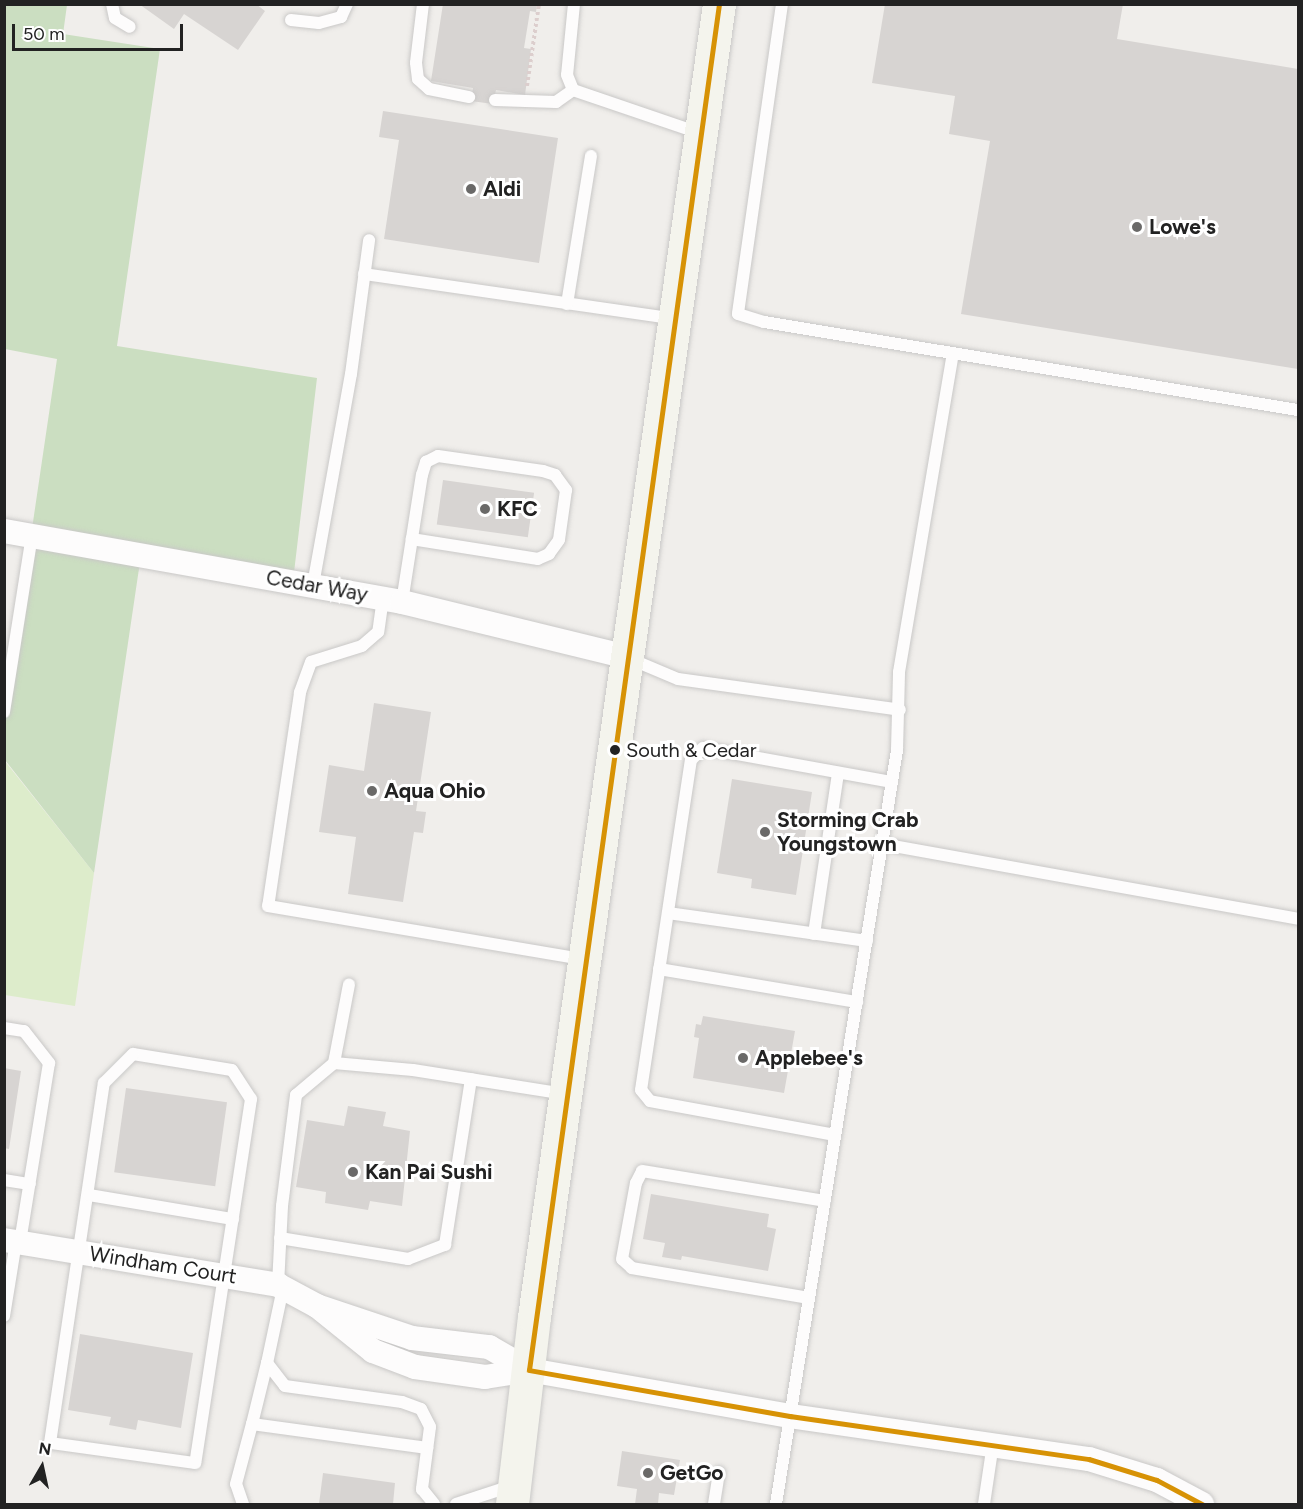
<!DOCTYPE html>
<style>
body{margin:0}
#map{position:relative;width:1303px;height:1509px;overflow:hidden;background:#f0eeeb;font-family:Figtree,sans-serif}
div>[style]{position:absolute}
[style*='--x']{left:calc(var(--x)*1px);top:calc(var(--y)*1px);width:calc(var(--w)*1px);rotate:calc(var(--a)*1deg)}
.grass>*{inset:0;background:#ddeccb}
.forest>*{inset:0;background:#cbdec1}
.building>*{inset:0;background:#d7d4d2;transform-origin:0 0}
.path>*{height:4px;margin-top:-2px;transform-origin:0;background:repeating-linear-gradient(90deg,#dccecd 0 3px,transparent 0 6px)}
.roads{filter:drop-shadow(0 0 2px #c9c8c7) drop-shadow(0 0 2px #c9c8c7)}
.lane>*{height:12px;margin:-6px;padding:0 6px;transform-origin:6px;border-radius:6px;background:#fdfcfc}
.street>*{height:24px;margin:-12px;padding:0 12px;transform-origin:12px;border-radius:12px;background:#fdfcfc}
.secondary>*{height:33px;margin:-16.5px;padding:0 16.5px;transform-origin:16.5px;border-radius:16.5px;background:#f4f4ed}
.bus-1>*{height:4.5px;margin:-2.25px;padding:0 2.25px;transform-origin:2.25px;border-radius:2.25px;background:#d79205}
.dots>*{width:16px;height:16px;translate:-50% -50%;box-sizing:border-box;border:3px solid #fff;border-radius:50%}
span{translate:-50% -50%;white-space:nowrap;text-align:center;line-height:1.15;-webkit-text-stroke:6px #fff;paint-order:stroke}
.bus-label{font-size:20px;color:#222}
.left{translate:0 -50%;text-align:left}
.poi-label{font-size:21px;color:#222;font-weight:700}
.street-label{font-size:21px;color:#222}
.frame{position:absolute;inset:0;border:6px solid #222;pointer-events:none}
.north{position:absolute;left:12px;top:1437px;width:60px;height:60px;-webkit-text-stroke:4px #fff;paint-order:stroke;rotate:9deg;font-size:16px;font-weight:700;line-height:24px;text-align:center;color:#222}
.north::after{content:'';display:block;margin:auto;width:21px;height:27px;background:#222;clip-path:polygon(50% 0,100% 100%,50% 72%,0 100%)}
.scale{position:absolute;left:12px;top:24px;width:171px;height:27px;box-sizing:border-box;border:3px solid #222;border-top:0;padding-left:8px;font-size:18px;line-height:21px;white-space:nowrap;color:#222;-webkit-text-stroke:4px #fff;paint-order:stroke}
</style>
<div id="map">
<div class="grass">
<div style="clip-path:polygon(4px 760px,94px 873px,75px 1006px,5px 995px)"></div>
</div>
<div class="forest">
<div style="clip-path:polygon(5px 5px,67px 5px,63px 34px,160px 49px,117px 346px,317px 378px,293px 581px,141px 555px,94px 873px,5px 760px,5px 712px,57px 359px,5px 349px)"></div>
</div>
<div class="building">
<div style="clip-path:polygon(139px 4px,256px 4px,265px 11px,238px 50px,184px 14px,174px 29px)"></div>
<div style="clip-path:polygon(443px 4px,537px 4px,536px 12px,530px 11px,524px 48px,531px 49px,525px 95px,496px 90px,493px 104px,471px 101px,473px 88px,431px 81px)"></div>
<div style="clip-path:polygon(885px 4px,1123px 4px,1117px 39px,1298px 69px,1298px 369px,961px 314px,990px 141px,949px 134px,955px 96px,872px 83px)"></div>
<div style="clip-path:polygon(383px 111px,558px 138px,539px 263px,384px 239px,399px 140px,379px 137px)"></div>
<div style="left:443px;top:480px;width:92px;height:45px;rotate:8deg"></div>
<div style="clip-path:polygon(374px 703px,431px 712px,416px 811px,426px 812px,423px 833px,414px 832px,403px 902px,348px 894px,356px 837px,319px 832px,329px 765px,364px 771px)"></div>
<div style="clip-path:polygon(732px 779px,812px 792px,796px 895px,751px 888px,752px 879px,717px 873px)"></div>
<div style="clip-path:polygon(703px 1016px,795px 1031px,784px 1093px,693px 1078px,699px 1038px,694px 1037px,696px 1024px,701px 1025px)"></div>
<div style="clip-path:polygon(4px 1068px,21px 1071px,9px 1149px,4px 1148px)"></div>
<div style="left:126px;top:1088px;width:102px;height:85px;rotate:8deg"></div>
<div style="clip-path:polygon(348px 1106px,386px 1112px,383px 1126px,410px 1131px,402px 1206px,370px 1201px,368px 1210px,325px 1203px,326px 1192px,296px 1187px,307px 1120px,344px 1126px)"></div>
<div style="clip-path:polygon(651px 1194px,769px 1214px,767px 1227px,776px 1229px,768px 1271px,682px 1256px,681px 1260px,662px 1257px,665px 1243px,643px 1239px)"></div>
<div style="clip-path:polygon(80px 1334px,193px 1353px,181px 1428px,138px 1420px,136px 1430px,109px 1425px,111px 1417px,68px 1410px)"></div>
<div style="clip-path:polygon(622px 1451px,680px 1460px,674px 1495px,659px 1493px,658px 1504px,635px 1504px,637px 1489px,617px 1486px)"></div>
<div style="clip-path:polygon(323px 1473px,395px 1483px,393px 1504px,319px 1504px)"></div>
</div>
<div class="path">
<div style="--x:527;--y:86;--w:83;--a:-81.7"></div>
</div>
<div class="roads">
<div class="lane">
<div style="--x:112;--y:4;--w:14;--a:78"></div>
<div style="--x:115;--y:18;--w:17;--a:31"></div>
<div style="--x:423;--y:4;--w:59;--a:96.8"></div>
<div style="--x:416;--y:63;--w:16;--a:83"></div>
<div style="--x:418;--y:79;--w:15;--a:42"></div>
<div style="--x:429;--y:89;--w:41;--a:11.3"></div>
<div style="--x:574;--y:4;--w:71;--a:95.6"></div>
<div style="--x:567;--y:75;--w:16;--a:68"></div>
<div style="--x:573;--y:90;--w:133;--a:18.8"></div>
<div style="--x:782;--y:4;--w:313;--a:98.1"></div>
<div style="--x:738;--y:314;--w:27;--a:17"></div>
<div style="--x:764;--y:322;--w:541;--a:9.36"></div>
<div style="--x:291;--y:20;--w:28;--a:6"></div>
<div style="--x:319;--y:23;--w:23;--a:-15"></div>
<div style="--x:341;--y:17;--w:14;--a:-65"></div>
<div style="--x:495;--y:100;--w:61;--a:1.9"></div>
<div style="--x:556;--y:102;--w:21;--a:-35"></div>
<div style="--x:364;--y:274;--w:314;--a:8.2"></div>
<div style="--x:567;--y:304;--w:150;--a:-80.8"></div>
<div style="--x:313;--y:585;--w:214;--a:-79.8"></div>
<div style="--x:351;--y:374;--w:135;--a:-82.3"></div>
<div style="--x:383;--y:598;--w:34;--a:98"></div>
<div style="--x:378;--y:632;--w:21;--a:139"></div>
<div style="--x:362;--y:646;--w:53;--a:162.6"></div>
<div style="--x:311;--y:662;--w:33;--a:110"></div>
<div style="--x:300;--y:693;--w:215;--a:98.5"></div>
<div style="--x:268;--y:906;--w:319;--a:9.6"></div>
<div style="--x:402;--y:602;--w:129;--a:-81.1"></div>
<div style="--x:422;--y:475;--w:14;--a:-73"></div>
<div style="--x:426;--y:462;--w:13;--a:-27"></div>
<div style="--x:438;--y:456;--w:106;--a:8.1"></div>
<div style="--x:543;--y:471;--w:13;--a:18"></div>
<div style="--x:555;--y:475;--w:19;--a:54"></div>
<div style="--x:566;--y:490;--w:50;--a:98"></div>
<div style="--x:559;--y:540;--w:17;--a:126"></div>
<div style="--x:549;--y:554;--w:12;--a:156"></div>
<div style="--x:538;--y:559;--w:128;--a:-171"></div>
<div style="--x:628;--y:658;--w:54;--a:22.8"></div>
<div style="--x:678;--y:679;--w:224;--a:7.9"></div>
<div style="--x:4;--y:712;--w:178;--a:-81"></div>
<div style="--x:882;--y:844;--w:423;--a:10.2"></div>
<div style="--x:668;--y:913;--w:201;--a:8"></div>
<div style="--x:814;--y:934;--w:163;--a:-81.5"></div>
<div style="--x:659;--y:969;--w:201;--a:9.5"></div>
<div style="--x:4;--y:1028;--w:20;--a:9"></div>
<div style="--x:24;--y:1031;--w:41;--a:52"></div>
<div style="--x:49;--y:1063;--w:181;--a:99.2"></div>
<div style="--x:133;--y:1054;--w:100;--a:9.2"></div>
<div style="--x:232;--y:1070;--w:35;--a:57"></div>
<div style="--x:251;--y:1099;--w:368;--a:98.7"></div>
<div style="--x:195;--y:1463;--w:146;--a:-172.1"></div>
<div style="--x:50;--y:1443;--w:364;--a:-81.5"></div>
<div style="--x:104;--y:1083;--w:41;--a:-45"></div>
<div style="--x:334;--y:1063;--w:80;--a:-79.2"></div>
<div style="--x:835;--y:1135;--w:188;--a:-169.6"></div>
<div style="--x:650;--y:1101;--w:14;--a:-129"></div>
<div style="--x:641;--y:1090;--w:334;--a:-81.4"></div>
<div style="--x:691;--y:760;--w:17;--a:-45"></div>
<div style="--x:703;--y:748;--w:192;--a:10.2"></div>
<div style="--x:4;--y:1180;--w:26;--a:9"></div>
<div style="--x:89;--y:1195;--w:146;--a:9.5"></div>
<div style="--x:280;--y:1238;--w:130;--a:9.3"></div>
<div style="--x:408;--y:1259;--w:40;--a:-21"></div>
<div style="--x:445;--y:1245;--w:168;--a:-81.1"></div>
<div style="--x:278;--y:1285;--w:79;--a:-87.1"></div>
<div style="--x:282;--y:1206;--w:112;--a:-82.8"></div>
<div style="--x:296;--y:1095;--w:50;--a:-40.1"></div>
<div style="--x:334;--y:1063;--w:79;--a:5.1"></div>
<div style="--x:413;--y:1070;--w:153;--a:9"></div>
<div style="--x:283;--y:1288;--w:77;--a:102"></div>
<div style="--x:267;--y:1363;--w:29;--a:52"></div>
<div style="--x:285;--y:1386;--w:118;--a:7.8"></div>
<div style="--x:402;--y:1402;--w:20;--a:20"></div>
<div style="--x:421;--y:1409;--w:20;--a:63"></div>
<div style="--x:430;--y:1427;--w:63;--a:97.4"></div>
<div style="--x:422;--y:1489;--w:19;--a:51"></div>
<div style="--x:809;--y:1298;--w:180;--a:-170.4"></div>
<div style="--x:632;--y:1268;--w:13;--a:-138"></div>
<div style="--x:622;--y:1259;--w:77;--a:-79.6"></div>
<div style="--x:636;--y:1183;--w:13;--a:-63"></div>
<div style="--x:642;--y:1171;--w:185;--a:9.3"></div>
<div style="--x:4;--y:1316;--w:75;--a:-80.8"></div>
<div style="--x:267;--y:1363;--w:63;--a:103.8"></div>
<div style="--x:252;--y:1424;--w:177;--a:7.8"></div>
<div style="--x:243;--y:1504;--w:21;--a:-109"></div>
<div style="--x:236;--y:1484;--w:62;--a:-75.1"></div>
<div style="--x:456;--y:1504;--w:58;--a:-18.1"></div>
<div style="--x:714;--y:1504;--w:32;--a:-81"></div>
<div style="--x:776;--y:1504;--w:764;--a:-80.88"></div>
<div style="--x:897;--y:750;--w:78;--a:-88.5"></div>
<div style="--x:899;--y:672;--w:323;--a:-80.4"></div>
<div style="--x:984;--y:1504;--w:61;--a:-81.5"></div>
</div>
<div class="street">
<div style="--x:4;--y:531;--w:404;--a:10.1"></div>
<div style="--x:402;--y:602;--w:232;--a:13.7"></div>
<div style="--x:4;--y:1240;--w:278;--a:9.3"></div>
<div style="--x:278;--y:1285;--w:44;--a:28.3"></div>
<div style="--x:317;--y:1306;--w:100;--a:18.6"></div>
<div style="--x:412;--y:1338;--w:78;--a:6.7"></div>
<div style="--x:489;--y:1347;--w:46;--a:29.9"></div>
<div style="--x:317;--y:1306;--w:72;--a:38.8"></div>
<div style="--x:373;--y:1351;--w:45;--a:20.9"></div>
<div style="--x:415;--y:1367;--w:71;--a:8.1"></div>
<div style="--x:485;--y:1377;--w:45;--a:-9"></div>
<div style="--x:529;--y:1370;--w:265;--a:10"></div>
<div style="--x:790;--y:1416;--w:302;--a:8.2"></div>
<div style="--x:1089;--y:1459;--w:71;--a:17.2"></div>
<div style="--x:1157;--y:1480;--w:51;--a:28.1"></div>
</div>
<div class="secondary">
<div style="--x:512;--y:1504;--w:188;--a:-83.3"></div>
<div style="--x:534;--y:1317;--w:1326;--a:-81.98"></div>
</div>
</div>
<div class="bus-1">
<div style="--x:529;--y:1370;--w:1379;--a:-82.08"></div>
<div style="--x:529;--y:1370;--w:265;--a:10"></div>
<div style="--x:790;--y:1416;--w:302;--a:8.2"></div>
<div style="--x:1089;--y:1459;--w:71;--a:17.2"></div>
<div style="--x:1157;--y:1480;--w:51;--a:28.1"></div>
</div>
<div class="dots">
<div style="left:471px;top:189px;background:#6a6968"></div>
<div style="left:1137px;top:227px;background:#6a6968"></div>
<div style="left:485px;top:509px;background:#6a6968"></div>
<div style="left:615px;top:750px;background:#222"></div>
<div style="left:372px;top:791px;background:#6a6968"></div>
<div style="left:765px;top:832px;background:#6a6968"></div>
<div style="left:743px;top:1058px;background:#6a6968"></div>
<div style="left:353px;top:1172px;background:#6a6968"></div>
<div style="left:648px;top:1473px;background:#6a6968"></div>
</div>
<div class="bus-label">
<span class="left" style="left:626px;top:750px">South &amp; Cedar</span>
</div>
<div class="poi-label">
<span class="left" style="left:483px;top:189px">Aldi</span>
<span class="left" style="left:1149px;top:227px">Lowe's</span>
<span class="left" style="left:497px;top:509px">KFC</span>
<span class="left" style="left:384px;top:791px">Aqua Ohio</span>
<span class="left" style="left:777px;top:832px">Storming Crab<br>Youngstown</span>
<span class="left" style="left:755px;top:1058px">Applebee's</span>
<span class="left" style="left:365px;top:1172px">Kan Pai Sushi</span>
<span class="left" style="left:660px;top:1473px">GetGo</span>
</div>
<div class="street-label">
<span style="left:317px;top:586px;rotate:10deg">Cedar Way</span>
<span style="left:163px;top:1265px;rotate:9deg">Windham Court</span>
</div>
<div class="frame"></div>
<div class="north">N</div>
<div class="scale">50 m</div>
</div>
